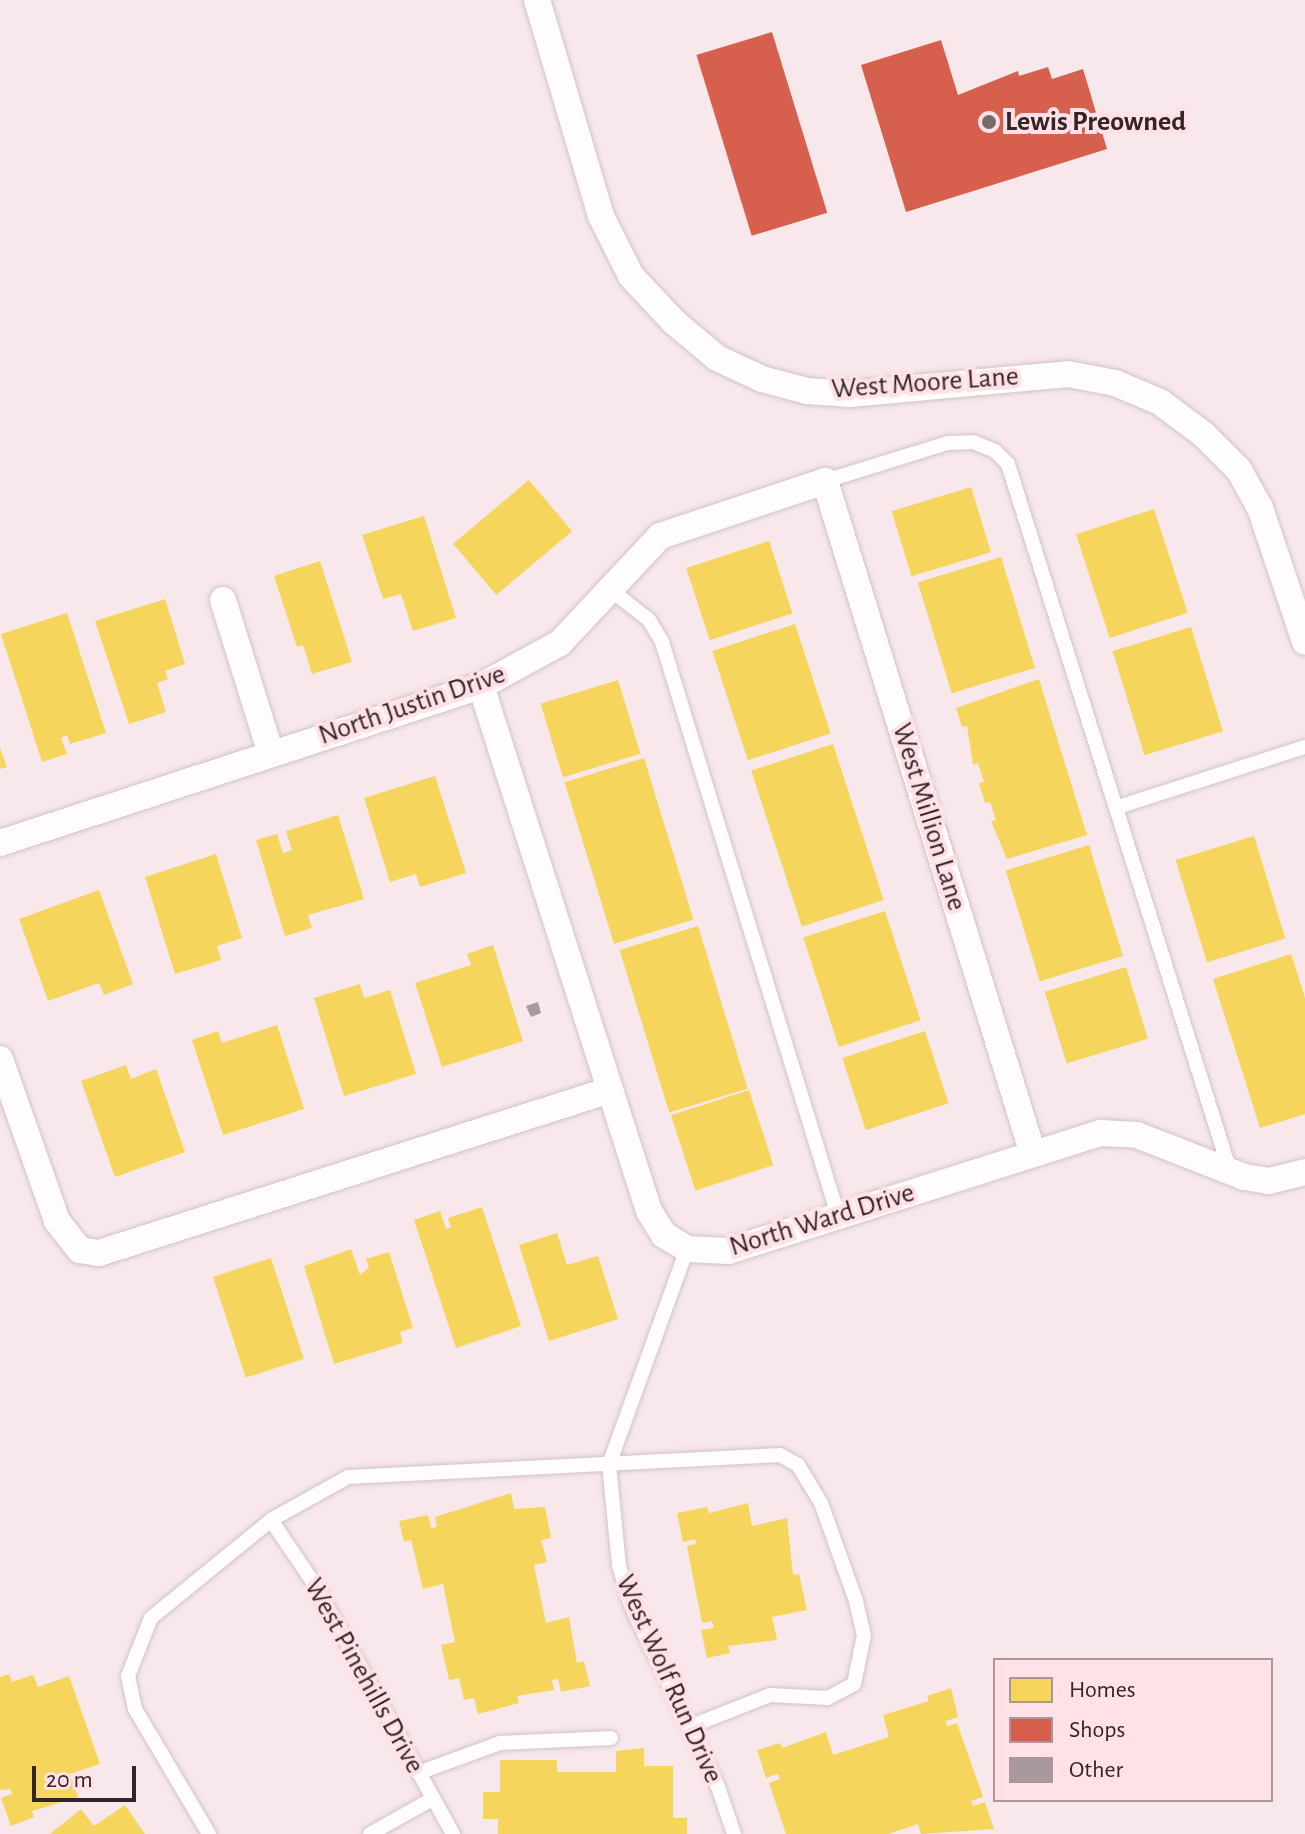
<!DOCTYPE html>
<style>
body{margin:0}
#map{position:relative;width:1305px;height:1834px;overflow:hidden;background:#f8e8eb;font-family:"Alegreya Sans",sans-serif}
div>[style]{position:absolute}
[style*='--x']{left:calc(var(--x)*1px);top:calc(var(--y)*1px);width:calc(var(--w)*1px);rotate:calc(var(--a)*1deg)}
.homes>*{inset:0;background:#f6d55c;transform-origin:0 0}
.shops>*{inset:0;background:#d6604d;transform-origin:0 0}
.building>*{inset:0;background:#a89a9c}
.roads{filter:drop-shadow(0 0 2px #d1c3c6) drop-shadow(0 0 2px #d1c3c6)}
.lane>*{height:14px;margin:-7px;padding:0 7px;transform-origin:7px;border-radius:7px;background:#fefcfc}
.street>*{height:26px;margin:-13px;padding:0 13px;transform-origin:13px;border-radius:13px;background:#fefcfc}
.dots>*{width:22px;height:22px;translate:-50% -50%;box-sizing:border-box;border:4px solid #ffe1e7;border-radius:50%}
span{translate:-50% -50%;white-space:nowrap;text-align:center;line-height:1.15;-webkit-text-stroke:8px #ffe1e7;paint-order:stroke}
.poi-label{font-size:28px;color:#322427;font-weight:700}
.left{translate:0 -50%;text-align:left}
.street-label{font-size:28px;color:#322427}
.legend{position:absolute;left:993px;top:1658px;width:280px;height:144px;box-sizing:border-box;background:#ffe1e7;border:2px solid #ad959a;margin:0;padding:10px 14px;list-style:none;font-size:24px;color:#322427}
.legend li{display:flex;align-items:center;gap:16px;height:40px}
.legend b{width:40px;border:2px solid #ad959a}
.scale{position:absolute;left:32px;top:1766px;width:104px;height:36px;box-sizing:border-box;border:4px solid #322427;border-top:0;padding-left:10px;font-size:24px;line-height:28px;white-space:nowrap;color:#322427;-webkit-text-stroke:6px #ffe1e7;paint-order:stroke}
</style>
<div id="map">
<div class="homes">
<div style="left:529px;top:480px;width:67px;height:99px;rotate:50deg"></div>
<div style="left:971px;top:487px;width:68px;height:83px;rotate:73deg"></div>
<div style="left:1154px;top:509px;width:109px;height:82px;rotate:72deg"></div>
<div style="clip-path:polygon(424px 516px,456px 618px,413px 631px,401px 594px,383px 599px,362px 535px)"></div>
<div style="left:769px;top:541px;width:76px;height:87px;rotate:72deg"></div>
<div style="left:1001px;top:557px;width:116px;height:87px;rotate:73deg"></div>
<div style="clip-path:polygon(320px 561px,352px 662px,312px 674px,303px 645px,297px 647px,274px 576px)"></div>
<div style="clip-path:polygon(165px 599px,185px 664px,165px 671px,168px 679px,157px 683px,166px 712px,129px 724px,95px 621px)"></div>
<div style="clip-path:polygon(67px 613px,106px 733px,70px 744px,67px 735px,61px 738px,67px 754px,42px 762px,1px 634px)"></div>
<div style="left:795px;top:624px;width:115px;height:87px;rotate:72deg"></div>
<div style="left:1191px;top:627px;width:109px;height:82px;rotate:73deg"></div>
<div style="clip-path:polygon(1039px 679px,1087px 835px,1007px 859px,991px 821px,996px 820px,990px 802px,985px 803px,979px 783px,984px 782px,978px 763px,973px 765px,967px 726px,962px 727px,956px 708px)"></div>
<div style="left:618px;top:680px;width:77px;height:81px;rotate:73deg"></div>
<div style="left:833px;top:744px;width:164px;height:86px;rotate:72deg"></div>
<div style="clip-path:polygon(0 748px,7px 767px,0 769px)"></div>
<div style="left:644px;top:758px;width:169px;height:83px;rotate:73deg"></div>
<div style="clip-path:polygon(435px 776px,466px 873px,420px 887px,416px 874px,390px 882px,364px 798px)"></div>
<div style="clip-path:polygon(338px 815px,364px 899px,308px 915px,312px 928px,285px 936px,256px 840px,277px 834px,283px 853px,292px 850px,286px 831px)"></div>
<div style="left:1254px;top:836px;width:107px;height:82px;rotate:73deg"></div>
<div style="left:1089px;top:845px;width:116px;height:87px;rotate:73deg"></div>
<div style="clip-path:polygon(216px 854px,242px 938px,217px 946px,221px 960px,175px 974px,145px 877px)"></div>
<div style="clip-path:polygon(99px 890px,133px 984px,104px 995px,99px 983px,48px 1001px,19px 919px)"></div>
<div style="left:885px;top:911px;width:115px;height:86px;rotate:72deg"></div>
<div style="left:698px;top:926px;width:170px;height:82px;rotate:73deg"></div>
<div style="clip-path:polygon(493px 945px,523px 1041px,442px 1067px,415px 983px,471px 965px,467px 954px)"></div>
<div style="clip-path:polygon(1291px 954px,1305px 998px,1305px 1114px,1260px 1128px,1213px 979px)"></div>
<div style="left:1126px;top:967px;width:75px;height:85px;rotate:73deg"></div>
<div style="clip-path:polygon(360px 984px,364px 998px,390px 990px,416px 1074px,344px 1096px,314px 998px)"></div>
<div style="clip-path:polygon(277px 1025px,304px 1109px,223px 1135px,192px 1040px,218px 1031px,222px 1043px)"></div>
<div style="left:925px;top:1031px;width:76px;height:87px;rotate:72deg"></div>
<div style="clip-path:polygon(126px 1065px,131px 1079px,156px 1069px,185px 1152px,115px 1177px,81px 1081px)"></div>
<div style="left:749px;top:1090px;width:79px;height:82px;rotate:72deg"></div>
<div style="clip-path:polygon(482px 1207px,521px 1326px,456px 1348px,414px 1220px,440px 1211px,446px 1229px,451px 1227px,448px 1218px)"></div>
<div style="clip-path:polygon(557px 1233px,567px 1265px,598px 1256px,618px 1319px,549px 1341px,519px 1245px)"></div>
<div style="clip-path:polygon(351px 1249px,360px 1275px,369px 1267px,366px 1259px,389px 1252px,413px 1328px,400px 1332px,403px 1343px,334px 1364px,304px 1266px)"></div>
<div style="left:271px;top:1258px;width:106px;height:61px;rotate:72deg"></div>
<div style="clip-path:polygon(511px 1493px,514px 1509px,545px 1507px,551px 1538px,541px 1540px,547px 1562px,534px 1565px,546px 1623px,569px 1617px,577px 1663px,584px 1661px,590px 1686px,561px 1692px,558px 1679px,552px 1680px,554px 1690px,517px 1696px,519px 1703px,478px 1714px,474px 1698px,464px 1700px,459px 1678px,449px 1680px,441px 1645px,455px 1642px,443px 1584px,423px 1589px,411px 1540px,404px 1542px,399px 1521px,428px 1515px,431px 1528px,437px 1527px,435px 1517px)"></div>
<div style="clip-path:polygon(748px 1503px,752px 1526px,787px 1518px,793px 1575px,799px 1574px,807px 1610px,772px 1617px,777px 1640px,728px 1646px,730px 1653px,707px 1658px,701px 1630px,714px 1628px,712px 1621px,702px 1623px,687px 1546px,696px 1544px,695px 1539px,683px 1542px,677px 1513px,707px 1507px,709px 1513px)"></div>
<div style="clip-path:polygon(9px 1674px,12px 1682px,33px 1675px,38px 1687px,69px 1676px,100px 1764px,70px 1774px,78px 1797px,32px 1811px,34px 1817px,11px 1826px,1px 1798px,12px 1794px,11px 1789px,0 1790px,0 1677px)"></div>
<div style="clip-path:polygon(951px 1688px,958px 1717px,946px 1721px,947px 1726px,957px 1723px,983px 1797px,971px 1801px,973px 1806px,985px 1802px,994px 1829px,921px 1834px,918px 1824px,888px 1834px,786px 1834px,769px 1783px,780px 1779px,778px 1774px,766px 1778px,757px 1750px,780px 1743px,782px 1748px,826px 1732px,833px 1755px,889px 1737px,883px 1715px,929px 1701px,927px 1696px)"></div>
<div style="clip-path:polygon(644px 1748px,644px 1766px,673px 1766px,673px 1818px,687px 1818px,687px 1834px,498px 1834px,498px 1819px,483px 1819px,483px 1792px,500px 1792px,500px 1760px,557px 1760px,557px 1772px,616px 1772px,616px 1751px)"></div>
<div style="clip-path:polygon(125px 1805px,145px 1834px,50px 1834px,81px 1809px,94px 1826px)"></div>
</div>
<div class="shops">
<div style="left:772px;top:32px;width:189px;height:79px;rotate:73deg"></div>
<div style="clip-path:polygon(941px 40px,958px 95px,1018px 71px,1019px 76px,1048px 67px,1052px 79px,1083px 69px,1107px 149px,906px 212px,861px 65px)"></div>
</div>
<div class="building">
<div style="clip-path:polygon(538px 1002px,541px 1013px,531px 1017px,526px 1006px)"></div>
</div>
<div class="roads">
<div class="lane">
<div style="--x:825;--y:481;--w:129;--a:-17.2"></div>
<div style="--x:948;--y:443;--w:25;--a:-2"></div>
<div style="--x:973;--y:442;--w:24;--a:22"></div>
<div style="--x:995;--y:451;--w:18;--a:45"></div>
<div style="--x:1008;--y:464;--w:741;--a:72.57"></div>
<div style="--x:612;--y:591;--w:47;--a:38.1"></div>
<div style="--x:649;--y:620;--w:26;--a:59"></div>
<div style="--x:662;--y:642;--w:599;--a:72.93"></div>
<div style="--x:1118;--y:807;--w:196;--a:-17.8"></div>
<div style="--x:687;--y:1249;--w:229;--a:109.9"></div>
<div style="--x:609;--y:1464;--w:102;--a:84.4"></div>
<div style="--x:619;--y:1566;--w:42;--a:73.3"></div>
<div style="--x:631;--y:1606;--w:201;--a:64.3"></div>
<div style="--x:718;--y:1787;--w:50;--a:71.2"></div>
<div style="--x:271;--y:1520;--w:78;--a:55.9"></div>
<div style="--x:315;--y:1585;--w:285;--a:61"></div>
<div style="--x:418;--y:1773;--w:87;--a:-20.1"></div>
<div style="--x:500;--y:1743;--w:111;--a:-2.6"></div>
<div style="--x:209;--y:1834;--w:145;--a:-120.6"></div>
<div style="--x:135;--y:1709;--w:34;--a:-102"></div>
<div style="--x:128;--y:1676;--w:62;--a:-68.4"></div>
<div style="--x:151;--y:1618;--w:155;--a:-39.2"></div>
<div style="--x:271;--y:1520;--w:88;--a:-29.2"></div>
<div style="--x:348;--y:1477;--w:433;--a:-2.9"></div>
<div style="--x:780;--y:1455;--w:21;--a:29"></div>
<div style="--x:798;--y:1465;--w:44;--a:58.8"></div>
<div style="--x:821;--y:1503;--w:104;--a:70.3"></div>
<div style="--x:856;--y:1601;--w:35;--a:77"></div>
<div style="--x:864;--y:1635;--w:50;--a:101.5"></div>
<div style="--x:854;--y:1684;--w:30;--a:152"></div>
<div style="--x:828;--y:1698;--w:58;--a:-177"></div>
<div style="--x:770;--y:1695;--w:87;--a:158.4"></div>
<div style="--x:370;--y:1834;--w:71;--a:-29.4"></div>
</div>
<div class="street">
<div style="--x:537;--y:0;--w:225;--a:73.5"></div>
<div style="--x:601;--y:216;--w:67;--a:63.4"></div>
<div style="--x:631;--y:276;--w:63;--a:46.9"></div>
<div style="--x:674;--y:322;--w:56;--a:39.9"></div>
<div style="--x:717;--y:358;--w:50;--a:25"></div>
<div style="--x:762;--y:379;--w:47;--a:14.9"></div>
<div style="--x:807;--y:391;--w:43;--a:4"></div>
<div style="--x:850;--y:394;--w:219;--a:-5.2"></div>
<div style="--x:1068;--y:374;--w:48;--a:10.8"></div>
<div style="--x:1115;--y:383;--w:49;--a:22.9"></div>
<div style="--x:1160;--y:402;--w:54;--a:36.7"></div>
<div style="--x:1203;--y:434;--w:51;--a:45"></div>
<div style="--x:1239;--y:470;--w:43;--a:61.1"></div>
<div style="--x:1260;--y:508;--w:141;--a:71.4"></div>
<div style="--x:223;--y:600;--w:161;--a:72.7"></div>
<div style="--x:481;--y:686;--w:551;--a:72.26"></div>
<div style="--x:649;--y:1211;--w:28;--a:58"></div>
<div style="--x:664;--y:1235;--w:27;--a:31"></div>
<div style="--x:687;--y:1249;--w:41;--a:2.8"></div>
<div style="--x:728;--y:1251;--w:391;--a:-17.6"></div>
<div style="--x:1101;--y:1133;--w:36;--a:3"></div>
<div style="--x:1137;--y:1135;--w:115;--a:21.4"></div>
<div style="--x:1244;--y:1177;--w:25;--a:9"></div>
<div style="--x:1269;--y:1181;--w:37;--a:-14"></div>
<div style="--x:0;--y:843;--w:506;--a:-18.08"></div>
<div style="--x:481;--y:686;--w:90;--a:-28.6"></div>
<div style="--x:560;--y:643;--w:146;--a:-46.9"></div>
<div style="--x:660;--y:536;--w:174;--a:-18.4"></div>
<div style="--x:825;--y:481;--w:704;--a:72.83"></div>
<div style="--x:0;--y:1059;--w:172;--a:70.6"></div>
<div style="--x:57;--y:1221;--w:37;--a:52"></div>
<div style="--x:80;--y:1250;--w:19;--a:9"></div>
<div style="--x:99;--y:1253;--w:536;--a:-17.69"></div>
</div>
</div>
<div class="dots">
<div style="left:989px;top:122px;background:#77696c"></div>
</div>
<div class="poi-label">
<span class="left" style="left:1005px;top:122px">Lewis Preowned</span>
</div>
<div class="street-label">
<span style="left:925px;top:383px;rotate:-4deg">West Moore Lane</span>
<span style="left:412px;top:705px;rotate:-19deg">North Justin Drive</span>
<span style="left:929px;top:817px;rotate:73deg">West Million Lane</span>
<span style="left:822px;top:1220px;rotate:-17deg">North Ward Drive</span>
<span style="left:364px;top:1676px;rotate:61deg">West Pinehills Drive</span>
<span style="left:669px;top:1679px;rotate:66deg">West Wolf Run Drive</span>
</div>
<ul class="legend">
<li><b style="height:22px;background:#f6d55c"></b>Homes</li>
<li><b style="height:22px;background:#d6604d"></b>Shops</li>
<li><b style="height:22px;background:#a89a9c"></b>Other</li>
</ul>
<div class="scale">20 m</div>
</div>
